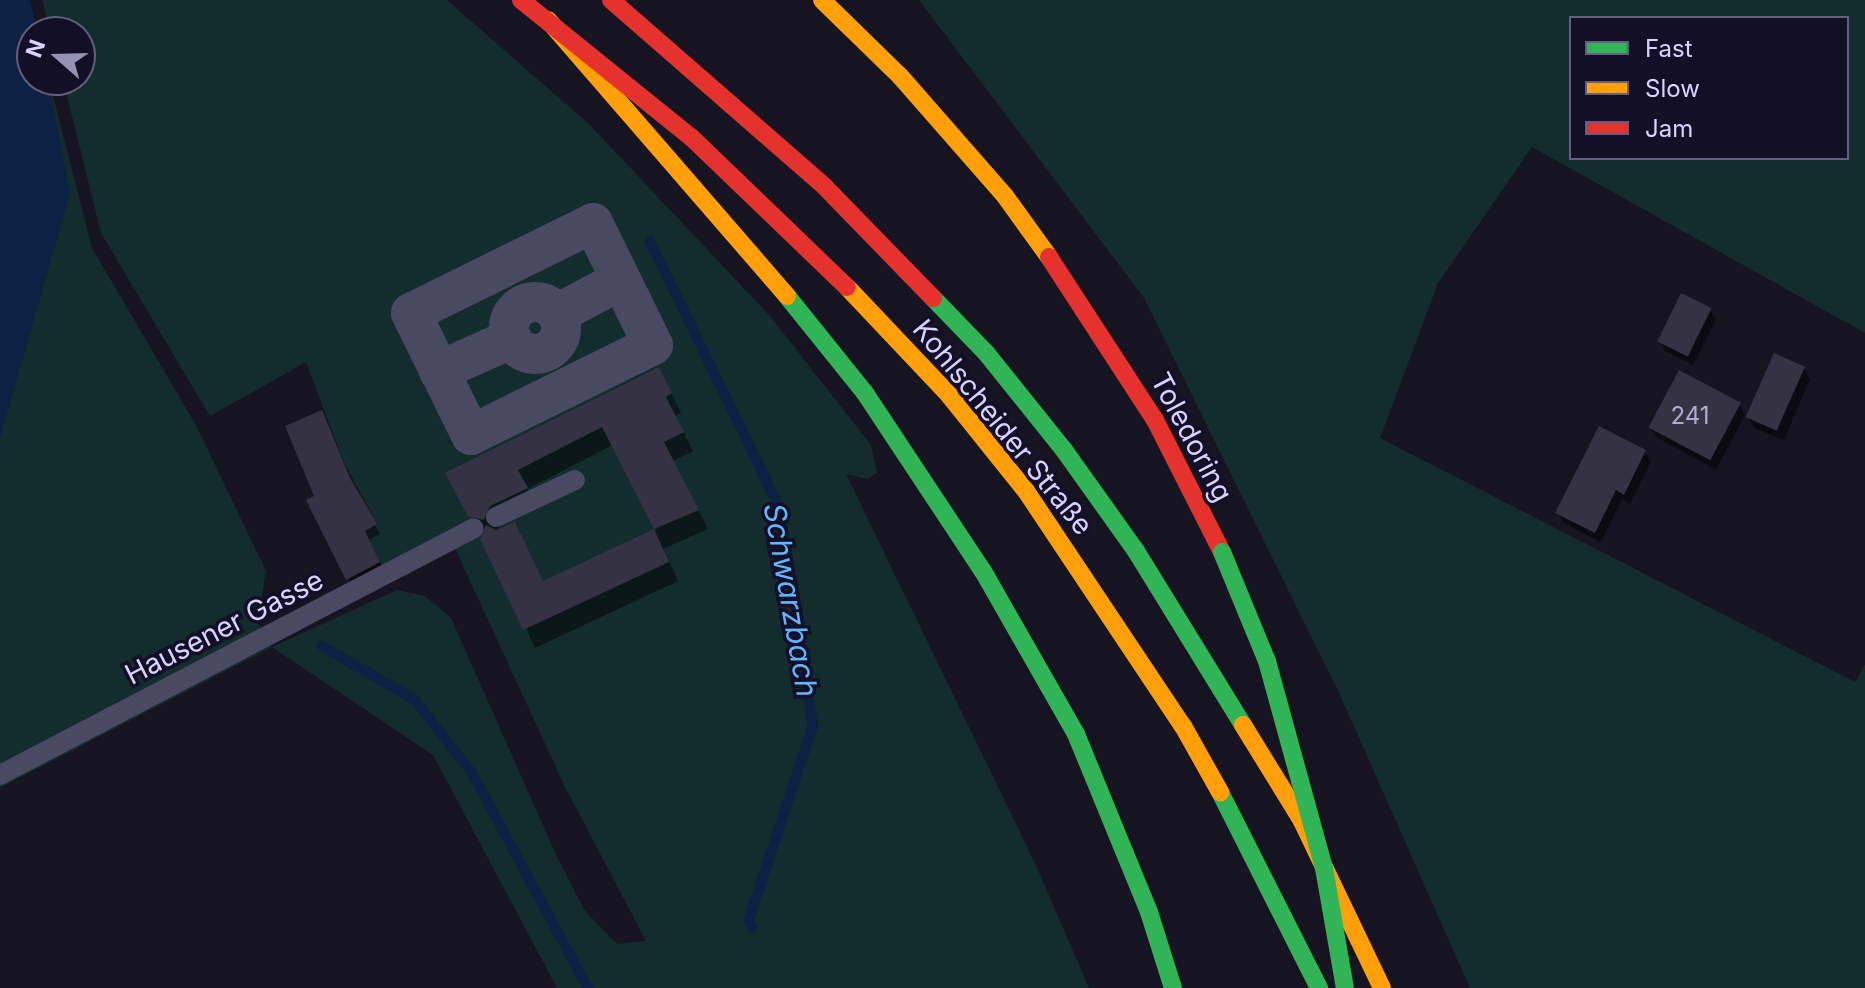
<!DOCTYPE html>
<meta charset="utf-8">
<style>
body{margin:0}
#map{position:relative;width:1865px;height:988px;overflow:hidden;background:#161421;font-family:Inter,sans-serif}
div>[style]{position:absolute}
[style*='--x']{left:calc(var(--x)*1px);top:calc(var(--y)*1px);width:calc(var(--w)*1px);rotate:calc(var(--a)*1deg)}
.green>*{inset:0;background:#132c2d}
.water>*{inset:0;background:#0d2144}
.shadow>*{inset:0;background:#0007}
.stream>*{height:10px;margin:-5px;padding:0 5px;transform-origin:5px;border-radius:5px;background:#0d2144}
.building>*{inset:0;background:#343243;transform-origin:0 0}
.lane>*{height:20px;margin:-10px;padding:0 10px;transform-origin:10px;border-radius:10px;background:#4a4962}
.street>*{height:40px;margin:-20px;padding:0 20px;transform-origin:20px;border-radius:20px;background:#4a4962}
.street>.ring{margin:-20px;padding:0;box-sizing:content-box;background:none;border:40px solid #4a4962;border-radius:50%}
.fast>*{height:18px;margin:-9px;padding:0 9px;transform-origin:9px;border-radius:9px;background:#30b455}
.slow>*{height:18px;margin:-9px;padding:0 9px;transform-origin:9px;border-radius:9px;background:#ff9f0a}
.jam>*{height:18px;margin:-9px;padding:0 9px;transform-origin:9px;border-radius:9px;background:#e5322d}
.fast-bridge>*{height:18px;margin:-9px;padding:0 9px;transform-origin:9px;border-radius:9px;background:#30b455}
span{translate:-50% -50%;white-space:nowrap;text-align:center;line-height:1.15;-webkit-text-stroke:7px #130f26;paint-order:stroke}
.number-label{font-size:24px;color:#b0acd0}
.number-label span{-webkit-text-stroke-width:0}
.street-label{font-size:28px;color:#d9d4ff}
.water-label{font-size:30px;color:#62b6ff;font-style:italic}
.legend{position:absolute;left:1569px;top:16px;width:280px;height:144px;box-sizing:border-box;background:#130f26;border:2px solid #625e7d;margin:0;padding:10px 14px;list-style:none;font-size:24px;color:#d9d4ff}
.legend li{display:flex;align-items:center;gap:16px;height:40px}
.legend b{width:40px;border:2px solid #625e7d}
.north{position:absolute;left:16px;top:16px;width:80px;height:80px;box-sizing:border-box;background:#130f26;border:2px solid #625e7d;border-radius:50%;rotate:290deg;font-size:22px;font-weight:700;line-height:32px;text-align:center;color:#d9d4ff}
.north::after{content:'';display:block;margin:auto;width:28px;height:36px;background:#9591b1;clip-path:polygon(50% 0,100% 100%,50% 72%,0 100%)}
</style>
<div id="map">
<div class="green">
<div style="clip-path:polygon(0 0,30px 0,37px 32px,32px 32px,32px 80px,49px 80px,92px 248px,197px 427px,266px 571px,258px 623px,272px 647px,397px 590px,425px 596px,451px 618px,557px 857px,585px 911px,617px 944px,646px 941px,564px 785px,448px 533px,382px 565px,365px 531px,377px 524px,343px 460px,306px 362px,210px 416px,101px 233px,63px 80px,80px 80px,80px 32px,50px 32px,42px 0,447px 0,589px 124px,770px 316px,871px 445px,877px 473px,868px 479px,846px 474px,1035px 863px,1089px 988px,557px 988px,433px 755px,272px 647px,0 788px)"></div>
<div style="clip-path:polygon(evenodd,919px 0,1865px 0,1865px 333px,1532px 147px,1438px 283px,1380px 438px,1855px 682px,1865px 664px,1865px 988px,1470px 988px,1340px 695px,1144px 298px,919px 0,1571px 18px,1847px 18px,1847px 158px,1571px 158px,1571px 18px)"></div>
</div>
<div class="water">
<div style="clip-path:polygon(0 0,30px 0,37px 32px,32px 32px,32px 80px,48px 80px,70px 194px,0 438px)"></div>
</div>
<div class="shadow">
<div style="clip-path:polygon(1710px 310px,1716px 320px,1693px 365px,1665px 351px,1659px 341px)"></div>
<div style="clip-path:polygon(1804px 368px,1810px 379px,1784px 440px,1754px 428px,1748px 417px)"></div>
<div style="clip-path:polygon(evenodd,669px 389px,681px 413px,675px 416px,693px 451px,673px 461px,708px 529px,663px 549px,678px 581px,535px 648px,484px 535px,448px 474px,669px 389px,613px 445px,657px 530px,544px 583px,515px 525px,497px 532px,500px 524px,536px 507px,527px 489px,613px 445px)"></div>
<div style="clip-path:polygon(1739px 405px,1745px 415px,1716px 470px,1656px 437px,1650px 427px)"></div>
<div style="clip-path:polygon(1645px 452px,1651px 462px,1630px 504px,1622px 499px,1601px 542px,1564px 523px,1558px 513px)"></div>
<div style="clip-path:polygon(354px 488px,380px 534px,368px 540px,384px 571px,353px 587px,309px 501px)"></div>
</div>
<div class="stream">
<div style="--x:650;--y:241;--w:298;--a:64.1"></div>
<div style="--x:780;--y:509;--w:219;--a:81.4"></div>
<div style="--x:813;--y:726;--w:204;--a:108.3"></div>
<div style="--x:749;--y:920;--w:9;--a:69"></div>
<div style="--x:322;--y:646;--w:108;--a:30.1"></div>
<div style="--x:415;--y:700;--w:93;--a:52"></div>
<div style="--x:472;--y:773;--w:244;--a:61.7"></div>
</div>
<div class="building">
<div style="left:1681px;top:293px;width:34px;height:54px;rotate:26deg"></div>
<div style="left:1774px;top:353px;width:34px;height:70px;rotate:24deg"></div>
<div style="clip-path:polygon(659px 367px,672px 393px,666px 397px,684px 432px,664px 442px,699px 510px,654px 529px,602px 427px,518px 470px,528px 488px,490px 506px,484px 520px,468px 516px,445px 473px)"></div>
<div style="left:1679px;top:370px;width:70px;height:65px;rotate:28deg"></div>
<div style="clip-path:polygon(322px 410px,350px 478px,377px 524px,365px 531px,380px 562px,346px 580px,306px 500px,314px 496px,285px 426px)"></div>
<div style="clip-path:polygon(1599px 426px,1646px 450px,1624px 495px,1616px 490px,1595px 533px,1555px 513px)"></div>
<div style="clip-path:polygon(515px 522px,543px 581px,654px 529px,669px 562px,523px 630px,480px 539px,486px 525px,496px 530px)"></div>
</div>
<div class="lane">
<div style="--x:496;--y:517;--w:87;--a:-25.1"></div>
<div style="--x:0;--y:775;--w:534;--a:-27.52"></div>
</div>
<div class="street">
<div style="--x:593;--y:223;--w:136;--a:63.8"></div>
<div style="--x:653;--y:345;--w:203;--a:153.7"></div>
<div style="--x:471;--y:435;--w:136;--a:-116.2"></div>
<div style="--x:411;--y:313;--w:203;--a:-26.3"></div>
<div class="ring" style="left:509px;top:302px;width:12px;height:12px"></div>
<div style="--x:557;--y:314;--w:72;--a:-28"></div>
<div style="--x:439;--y:371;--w:79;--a:-24"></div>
</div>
<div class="fast">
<div style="--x:787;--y:296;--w:124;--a:51.2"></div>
<div style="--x:865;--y:393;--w:214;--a:56.5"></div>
<div style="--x:983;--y:571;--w:188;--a:60.3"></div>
<div style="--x:1076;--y:734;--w:192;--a:67.7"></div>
<div style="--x:1149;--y:912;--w:80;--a:72.5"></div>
<div style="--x:933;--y:298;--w:78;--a:46"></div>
<div style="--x:987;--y:354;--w:123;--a:51.3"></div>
<div style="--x:1064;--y:450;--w:124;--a:54.5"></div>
<div style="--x:1136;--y:551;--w:204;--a:58.4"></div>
<div style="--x:1220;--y:792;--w:220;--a:63.2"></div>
</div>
<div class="slow">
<div style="--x:822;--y:0;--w:109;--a:44.3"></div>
<div style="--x:900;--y:76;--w:159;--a:48.8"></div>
<div style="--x:1005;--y:196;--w:75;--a:54.2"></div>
<div style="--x:548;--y:20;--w:365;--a:49.1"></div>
<div style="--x:847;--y:287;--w:149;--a:46.6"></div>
<div style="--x:949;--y:395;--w:123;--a:51.3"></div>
<div style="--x:1026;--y:491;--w:283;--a:56.3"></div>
<div style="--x:1183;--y:726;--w:76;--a:60.7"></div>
<div style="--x:1243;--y:725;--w:113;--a:58.4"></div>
<div style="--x:1302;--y:821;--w:185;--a:64.4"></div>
</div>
<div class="jam">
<div style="--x:521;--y:0;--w:220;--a:38.9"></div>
<div style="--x:692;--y:138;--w:215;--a:43.9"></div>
<div style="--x:611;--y:0;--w:284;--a:41.1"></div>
<div style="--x:825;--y:187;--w:155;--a:45.8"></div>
<div style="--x:1049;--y:257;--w:194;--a:57"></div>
<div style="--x:1155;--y:420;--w:148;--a:63.1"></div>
</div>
<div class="fast-bridge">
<div style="--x:1222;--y:552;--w:118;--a:67.6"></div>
<div style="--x:1267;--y:661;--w:215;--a:74.6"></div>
<div style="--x:1324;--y:868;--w:122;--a:80.1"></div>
</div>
<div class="number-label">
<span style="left:1690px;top:416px">241</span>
</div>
<div class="street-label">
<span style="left:1003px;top:427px;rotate:51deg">Kohlscheider Straße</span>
<span style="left:1192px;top:437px;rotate:62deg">Toledoring</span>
<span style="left:224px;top:627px;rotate:-27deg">Hausener Gasse</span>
</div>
<div class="water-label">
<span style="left:791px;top:600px;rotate:80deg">Schwarzbach</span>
</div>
<ul class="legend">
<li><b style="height:10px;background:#30b455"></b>Fast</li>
<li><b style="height:10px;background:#ff9f0a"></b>Slow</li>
<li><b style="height:10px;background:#e5322d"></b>Jam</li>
</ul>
<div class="north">N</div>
</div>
